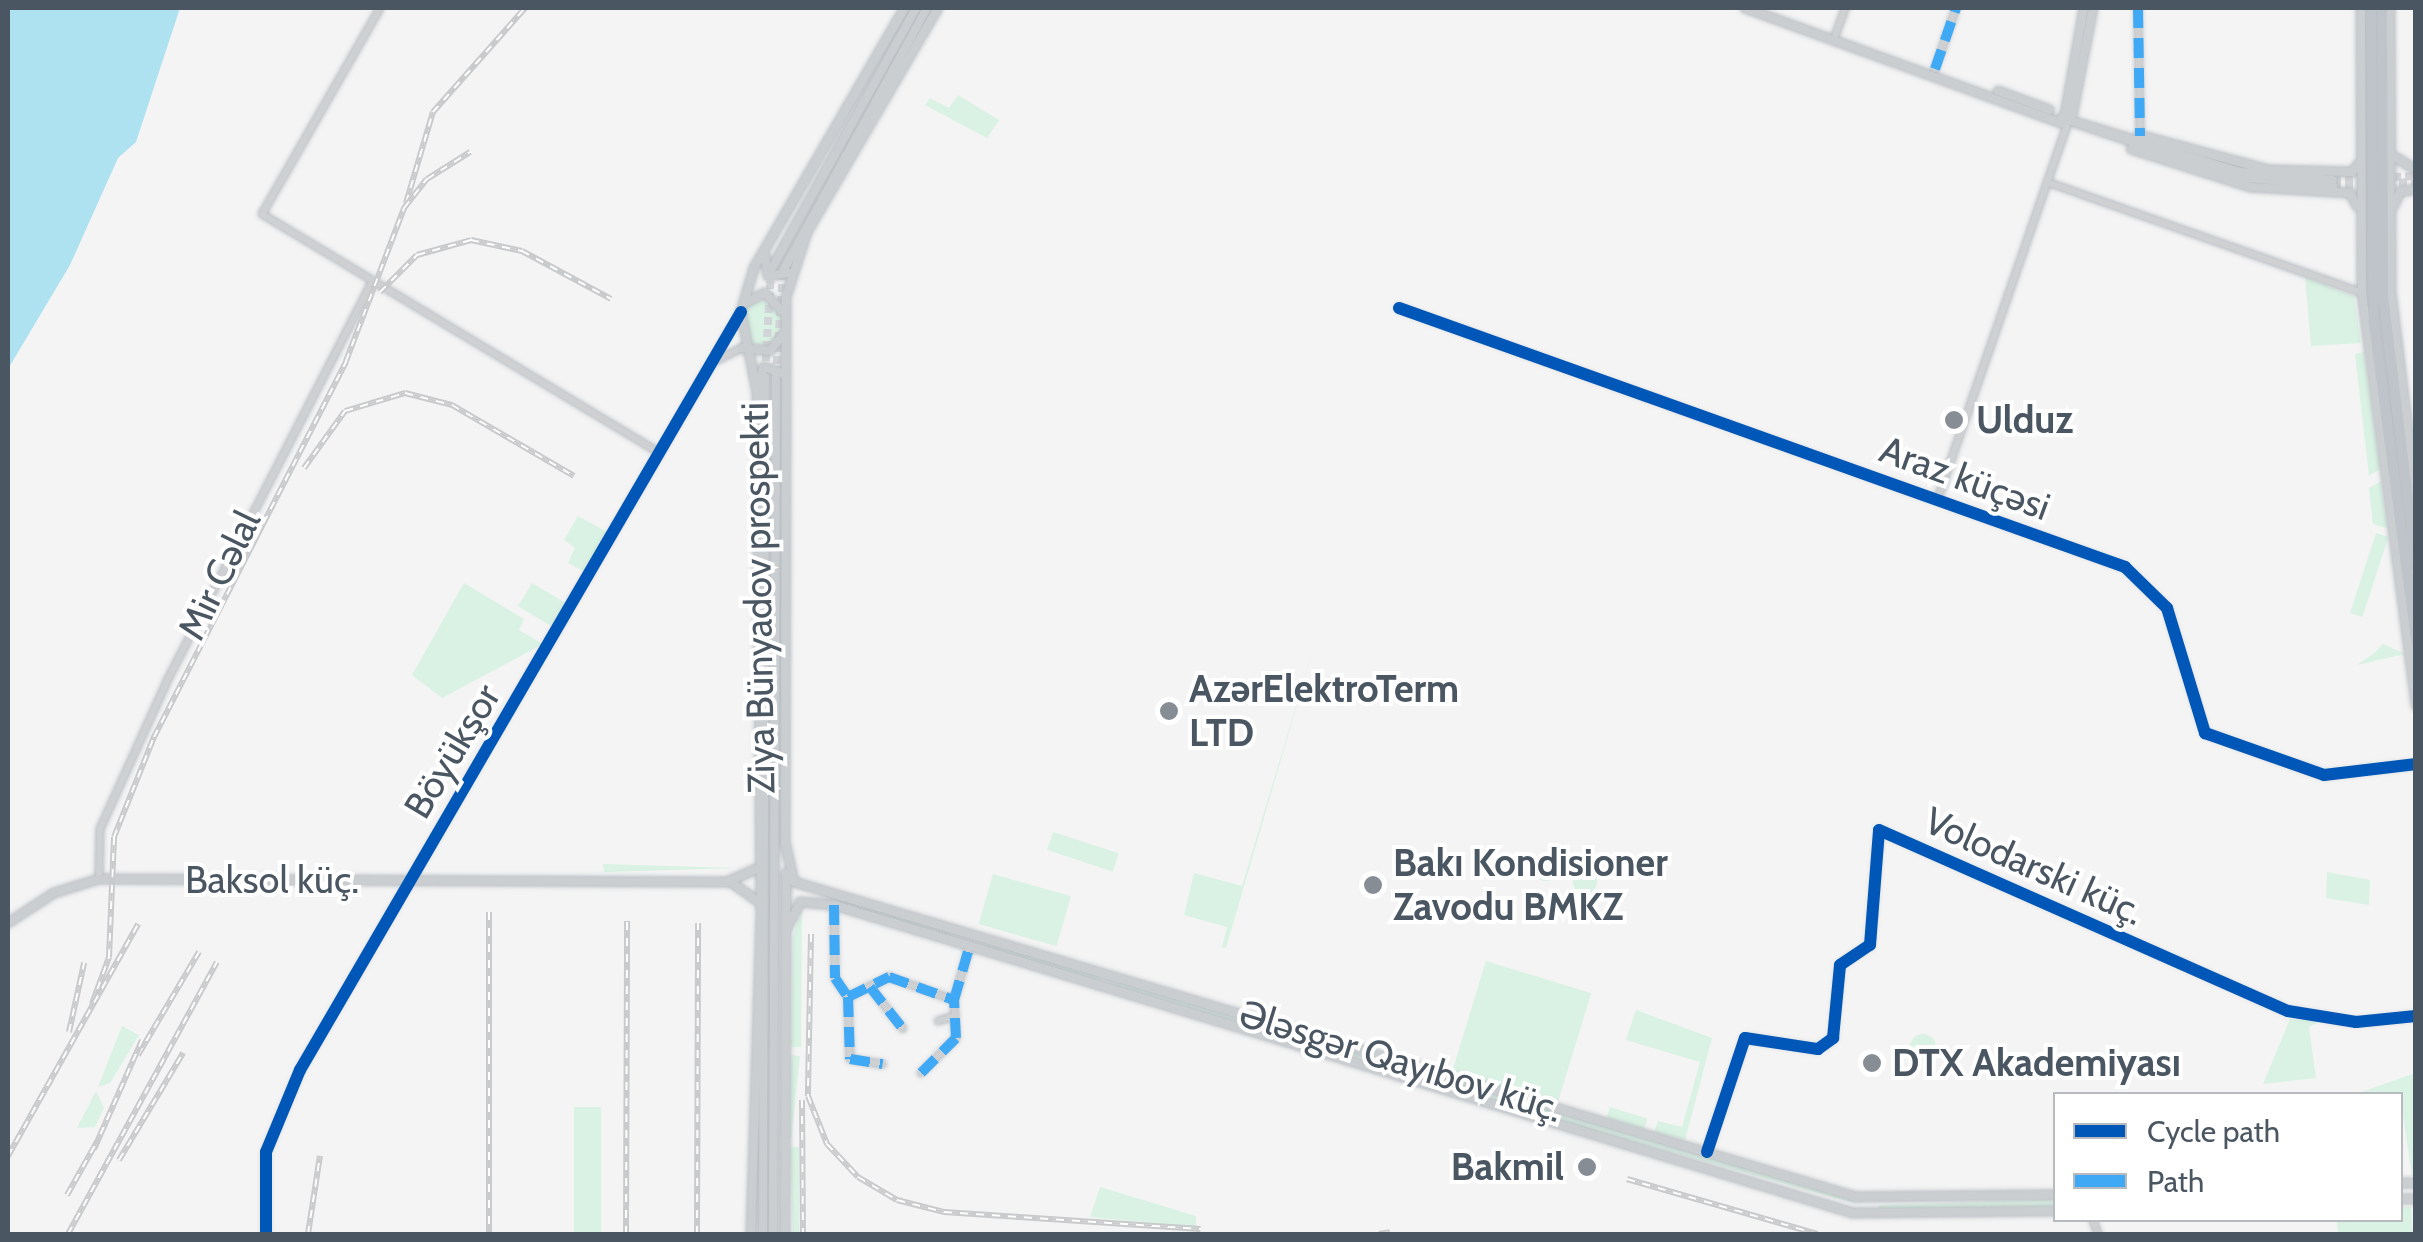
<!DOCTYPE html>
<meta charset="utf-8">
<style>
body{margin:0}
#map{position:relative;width:2423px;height:1242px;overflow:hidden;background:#f4f4f4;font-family:Cabin,sans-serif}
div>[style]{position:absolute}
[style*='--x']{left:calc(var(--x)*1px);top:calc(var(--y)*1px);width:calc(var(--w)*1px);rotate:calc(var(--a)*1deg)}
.green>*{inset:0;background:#d9f2e3;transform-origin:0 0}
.round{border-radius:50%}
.water>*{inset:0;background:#aee2f0}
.major-tunnel>*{height:8px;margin-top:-4px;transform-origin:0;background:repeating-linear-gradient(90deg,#d2d4d7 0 8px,transparent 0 12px)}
.roads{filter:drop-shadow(0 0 2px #b9bec3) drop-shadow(0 0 2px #b9bec3)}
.minor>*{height:6px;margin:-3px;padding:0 3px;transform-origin:3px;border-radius:3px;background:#ced0d2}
.major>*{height:8px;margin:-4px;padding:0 4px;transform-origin:4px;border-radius:4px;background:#caced1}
.highway>*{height:10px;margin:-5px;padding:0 5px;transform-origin:5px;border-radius:5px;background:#bec4c9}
.rail>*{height:6px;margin-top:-3px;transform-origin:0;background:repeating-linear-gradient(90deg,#fff 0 8px,#c9cacc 0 16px);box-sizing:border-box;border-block:2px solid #c9cacc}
.quiet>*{height:10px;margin-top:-5px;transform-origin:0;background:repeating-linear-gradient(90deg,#3fa9f5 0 20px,transparent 0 30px)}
.cycleway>*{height:12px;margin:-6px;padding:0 6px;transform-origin:6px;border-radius:6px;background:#0057b8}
.dots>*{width:28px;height:28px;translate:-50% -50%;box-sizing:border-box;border:5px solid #fff;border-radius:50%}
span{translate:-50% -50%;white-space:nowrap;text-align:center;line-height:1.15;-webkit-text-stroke:8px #fff;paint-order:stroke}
.poi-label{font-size:38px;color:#4a5661;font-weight:700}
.left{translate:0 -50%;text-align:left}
.right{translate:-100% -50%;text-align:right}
.street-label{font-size:38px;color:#4a5661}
.frame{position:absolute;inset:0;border:10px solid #4a5661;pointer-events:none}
.legend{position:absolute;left:2053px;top:1092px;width:350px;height:130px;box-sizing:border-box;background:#fff;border:2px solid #b7bbc0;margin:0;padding:12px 18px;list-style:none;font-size:30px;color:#4a5661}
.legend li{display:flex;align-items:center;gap:20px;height:50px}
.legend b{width:50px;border:2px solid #b7bbc0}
</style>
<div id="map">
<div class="green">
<div style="clip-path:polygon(958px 95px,999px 120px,987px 138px,925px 105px,930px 98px,949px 108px)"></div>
<div style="clip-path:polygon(2305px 277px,2354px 296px,2361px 343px,2311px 346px)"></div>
<div class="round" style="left:740px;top:301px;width:44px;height:44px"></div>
<div style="clip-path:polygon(2364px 352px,2380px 469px,2369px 476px,2355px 354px)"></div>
<div style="clip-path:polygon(2381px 481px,2387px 528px,2373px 524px,2369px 488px)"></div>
<div style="clip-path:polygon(578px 516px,609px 533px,585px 572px,568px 563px,575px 548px,564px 540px)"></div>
<div style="left:2376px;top:533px;width:13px;height:84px;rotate:18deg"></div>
<div style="clip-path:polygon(464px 583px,524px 619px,519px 630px,543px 644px,442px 698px,412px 675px)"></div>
<div style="left:532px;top:583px;width:41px;height:27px;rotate:31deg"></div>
<div style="clip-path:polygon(1317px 636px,1226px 948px,1222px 947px,1227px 927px,1184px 915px,1194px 873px,1242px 886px)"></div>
<div style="clip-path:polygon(2383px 644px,2405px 654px,2357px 665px,2373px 654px)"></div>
<div style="left:1053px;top:832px;width:69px;height:19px;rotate:18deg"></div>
<div class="round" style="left:1534px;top:857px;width:24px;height:24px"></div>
<div style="clip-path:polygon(603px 864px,739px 868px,604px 872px)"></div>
<div class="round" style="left:1573px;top:870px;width:24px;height:24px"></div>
<div style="clip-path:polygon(2327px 872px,2370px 880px,2369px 905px,2326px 898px)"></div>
<div style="left:993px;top:874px;width:81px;height:52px;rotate:16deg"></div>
<div style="left:842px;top:898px;width:114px;height:7px;rotate:16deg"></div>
<div style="clip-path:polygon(802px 907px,801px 1047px,791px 1047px,793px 937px)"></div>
<div style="left:985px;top:941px;width:122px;height:7px;rotate:17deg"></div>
<div style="left:1486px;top:961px;width:110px;height:118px;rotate:17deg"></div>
<div style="left:1116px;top:980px;width:275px;height:8px;rotate:16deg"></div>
<div style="clip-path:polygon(1636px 1010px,1712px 1038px,1685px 1140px,1654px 1132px,1658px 1121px,1682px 1127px,1700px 1062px,1626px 1040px)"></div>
<div style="clip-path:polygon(2290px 1019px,2320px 1021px,2309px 1027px,2316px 1078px,2263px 1084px)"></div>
<div style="clip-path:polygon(122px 1026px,139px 1035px,110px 1083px,98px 1087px)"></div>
<div class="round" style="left:1910px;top:1034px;width:26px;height:26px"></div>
<div style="left:791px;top:1055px;width:9px;height:82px;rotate:6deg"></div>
<div style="left:1391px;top:1062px;width:95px;height:9px;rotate:17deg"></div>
<div style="clip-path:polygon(2415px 1073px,2416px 1176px,2412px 1176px,2400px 1094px,2359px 1093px)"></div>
<div style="clip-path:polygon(96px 1091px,104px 1108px,95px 1127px,77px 1128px)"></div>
<div style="clip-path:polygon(1493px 1092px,1850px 1199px,1857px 1204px,1490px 1102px)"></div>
<div style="left:601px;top:1107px;width:127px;height:27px;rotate:90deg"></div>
<div style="left:1610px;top:1107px;width:39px;height:11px;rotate:17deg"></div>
<div style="clip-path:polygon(790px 1147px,799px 1147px,799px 1234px,793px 1234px)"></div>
<div style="clip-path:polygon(1100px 1187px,1196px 1216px,1196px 1227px,1090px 1217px)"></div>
<div style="clip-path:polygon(2055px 1199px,2055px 1209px,1875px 1211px,1880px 1205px)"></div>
<div style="clip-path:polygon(2401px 1207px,2411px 1207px,2413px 1234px,2338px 1234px,2337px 1220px,2400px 1220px)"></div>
</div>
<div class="water">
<div style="clip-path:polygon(8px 8px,180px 8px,136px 142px,118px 158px,70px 265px,8px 369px)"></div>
</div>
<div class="major-tunnel">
<div style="--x:2333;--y:180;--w:83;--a:-2.8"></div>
<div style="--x:2387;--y:183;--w:29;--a:-2"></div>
<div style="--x:2333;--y:186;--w:35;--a:-3"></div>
<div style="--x:765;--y:373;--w:101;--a:-86.6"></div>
<div style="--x:776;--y:376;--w:105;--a:-86.2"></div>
</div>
<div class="roads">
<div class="minor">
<div style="--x:380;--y:8;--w:237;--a:119.8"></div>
<div style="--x:262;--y:214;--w:463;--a:31"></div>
<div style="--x:2138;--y:8;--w:128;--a:89.1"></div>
<div style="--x:1834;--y:39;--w:33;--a:-70"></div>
<div style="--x:1935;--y:69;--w:65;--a:-71"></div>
<div style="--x:2047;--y:182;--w:334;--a:19.4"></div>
<div style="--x:1399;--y:308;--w:771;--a:19.63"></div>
<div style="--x:2125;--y:567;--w:59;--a:44.3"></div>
<div style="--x:2167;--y:608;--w:131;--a:73.1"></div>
<div style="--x:2205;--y:733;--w:126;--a:19.4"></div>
<div style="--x:2324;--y:775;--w:93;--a:-6.8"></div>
<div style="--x:715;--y:361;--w:30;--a:-26"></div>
<div style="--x:1938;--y:498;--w:394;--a:-70.9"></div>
<div style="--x:99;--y:879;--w:50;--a:-88.9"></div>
<div style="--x:100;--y:829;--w:162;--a:-65.6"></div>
<div style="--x:167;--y:681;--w:450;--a:-62.8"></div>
<div style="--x:834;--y:905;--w:73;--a:89.2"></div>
<div style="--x:835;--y:978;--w:23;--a:56"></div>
<div style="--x:848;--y:997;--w:46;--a:-26"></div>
<div style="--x:889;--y:977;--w:69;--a:19.5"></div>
<div style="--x:954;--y:1000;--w:54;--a:-73.9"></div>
<div style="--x:870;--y:987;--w:53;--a:51.8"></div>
<div style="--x:848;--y:997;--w:62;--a:88.2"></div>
<div style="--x:850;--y:1059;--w:33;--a:9"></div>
<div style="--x:938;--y:1021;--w:17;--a:-17"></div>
<div style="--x:921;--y:1073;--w:49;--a:-45"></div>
<div style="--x:956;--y:1038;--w:38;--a:-93"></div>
<div style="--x:1707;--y:1152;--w:120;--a:-71.6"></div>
<div style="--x:1745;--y:1038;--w:74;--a:8.6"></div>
<div style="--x:1818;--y:1049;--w:19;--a:-36"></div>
<div style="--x:1833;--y:1038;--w:73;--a:-84.5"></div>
<div style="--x:1840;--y:965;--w:36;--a:-34"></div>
<div style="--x:1870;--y:945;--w:115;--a:-85.5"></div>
<div style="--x:1879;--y:830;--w:447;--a:23.9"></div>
<div style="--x:2288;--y:1011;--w:69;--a:9.2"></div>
<div style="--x:2356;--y:1022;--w:60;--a:-5.7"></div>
<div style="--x:2093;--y:1220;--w:15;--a:70"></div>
<div style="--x:266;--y:1234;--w:82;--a:-90"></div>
<div style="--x:266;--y:1152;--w:89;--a:-67.5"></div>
<div style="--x:300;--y:1070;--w:877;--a:-59.81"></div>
</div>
<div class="major">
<div style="--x:1745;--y:8;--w:338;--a:20"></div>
<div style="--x:2361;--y:8;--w:285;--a:89.8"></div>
<div style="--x:2362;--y:293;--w:416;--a:82.5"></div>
<div style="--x:2390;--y:8;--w:284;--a:89.8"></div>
<div style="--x:2391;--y:292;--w:206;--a:83"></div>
<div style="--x:1998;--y:91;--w:55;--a:20.1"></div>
<div style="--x:2065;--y:115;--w:109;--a:-79.9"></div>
<div style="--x:2072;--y:116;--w:110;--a:-79"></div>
<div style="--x:2139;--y:135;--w:135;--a:15.1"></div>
<div style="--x:2269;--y:170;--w:83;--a:1.4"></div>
<div style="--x:2352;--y:172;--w:13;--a:-51"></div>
<div style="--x:2131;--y:149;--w:126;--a:17.6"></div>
<div style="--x:2251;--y:187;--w:99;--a:3.5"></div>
<div style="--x:2350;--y:193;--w:15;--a:62"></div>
<div style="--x:2393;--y:156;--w:27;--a:31"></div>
<div style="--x:2333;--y:186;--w:95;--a:-174.6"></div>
<div style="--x:2238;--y:177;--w:186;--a:-161.5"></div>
<div style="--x:2062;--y:118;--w:186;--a:16.9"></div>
<div style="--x:2240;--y:172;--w:93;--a:4.9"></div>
<div style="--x:2393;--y:207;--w:17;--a:-65"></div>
<div style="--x:2400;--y:192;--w:16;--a:-11"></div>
<div style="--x:765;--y:256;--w:20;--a:81"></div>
<div style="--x:768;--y:276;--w:21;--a:-8"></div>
<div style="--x:772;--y:268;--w:297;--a:-61"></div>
<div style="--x:783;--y:271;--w:300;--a:-61.3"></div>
<div style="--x:745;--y:303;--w:22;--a:-27"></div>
<div style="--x:765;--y:293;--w:25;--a:47"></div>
<div style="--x:742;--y:348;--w:28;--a:6"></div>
<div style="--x:770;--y:351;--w:21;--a:-51"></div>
<div style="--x:757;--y:387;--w:21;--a:-71"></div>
<div style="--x:764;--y:367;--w:20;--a:18"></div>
<div style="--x:785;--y:842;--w:41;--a:77.3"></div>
<div style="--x:794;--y:882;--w:1108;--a:16.52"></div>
<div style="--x:1856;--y:1197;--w:200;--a:-0.6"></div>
<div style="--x:785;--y:844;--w:547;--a:-89.9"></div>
<div style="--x:786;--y:297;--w:68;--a:-72.1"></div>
<div style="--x:807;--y:232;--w:259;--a:-59.7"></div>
<div style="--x:732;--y:883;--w:33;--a:35"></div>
<div style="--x:8;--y:923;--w:55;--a:-33.1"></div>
<div style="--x:54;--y:893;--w:47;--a:-17.3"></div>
<div style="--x:99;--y:879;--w:628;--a:0.27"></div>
<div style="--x:727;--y:882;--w:35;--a:-24"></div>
<div style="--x:786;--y:930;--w:31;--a:-63"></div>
<div style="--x:800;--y:902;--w:34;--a:5"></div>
<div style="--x:834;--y:905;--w:1065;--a:16.82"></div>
<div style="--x:1853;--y:1213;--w:203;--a:-0.6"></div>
<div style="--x:2400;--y:1183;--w:16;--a:0"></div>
<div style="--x:2400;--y:1199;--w:16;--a:0"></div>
<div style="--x:751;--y:1234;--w:325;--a:-88.2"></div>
<div style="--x:761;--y:909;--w:517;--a:-90.44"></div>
<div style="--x:757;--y:392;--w:82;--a:-101.3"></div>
<div style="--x:741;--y:312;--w:46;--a:-73.5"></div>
<div style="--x:754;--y:268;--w:301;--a:-59.9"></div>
<div style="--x:763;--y:1234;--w:857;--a:-89.87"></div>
<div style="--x:773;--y:1234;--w:858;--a:-89.8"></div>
<div style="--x:785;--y:1234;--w:361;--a:-89.8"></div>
</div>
<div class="highway">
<div style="--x:2371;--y:8;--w:316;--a:89.5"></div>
<div style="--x:2374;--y:324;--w:317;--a:82.4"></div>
<div style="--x:2382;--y:8;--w:288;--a:89.8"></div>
<div style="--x:2383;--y:296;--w:269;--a:83"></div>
</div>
</div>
<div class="rail">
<div style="--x:406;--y:203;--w:95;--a:-73.5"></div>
<div style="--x:433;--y:112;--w:139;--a:-48.5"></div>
<div style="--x:380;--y:292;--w:52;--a:-45"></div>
<div style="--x:417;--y:255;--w:56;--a:-15.5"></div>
<div style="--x:471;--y:240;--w:52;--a:12.2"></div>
<div style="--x:522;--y:251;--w:101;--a:28.3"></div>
<div style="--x:304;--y:468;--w:70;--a:-54.3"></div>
<div style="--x:345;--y:411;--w:63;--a:-16.7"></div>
<div style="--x:405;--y:393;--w:49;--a:14.3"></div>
<div style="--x:452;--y:405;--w:141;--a:30.2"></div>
<div style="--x:489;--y:912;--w:322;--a:90"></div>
<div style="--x:811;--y:934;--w:162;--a:91.1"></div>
<div style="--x:808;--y:1096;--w:52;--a:68.4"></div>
<div style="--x:827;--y:1144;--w:45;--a:46.8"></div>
<div style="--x:858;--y:1177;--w:45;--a:30.5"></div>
<div style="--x:897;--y:1200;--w:49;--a:14.3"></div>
<div style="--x:944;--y:1212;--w:257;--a:3.8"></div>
<div style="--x:92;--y:1004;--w:50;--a:-70.1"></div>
<div style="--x:109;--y:957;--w:120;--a:-87.6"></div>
<div style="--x:114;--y:837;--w:108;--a:-68.2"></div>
<div style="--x:154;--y:737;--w:422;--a:-62.9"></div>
<div style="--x:346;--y:361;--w:164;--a:-69.2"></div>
<div style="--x:404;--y:208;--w:37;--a:-52"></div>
<div style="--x:427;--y:179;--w:51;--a:-32.1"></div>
<div style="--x:69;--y:1032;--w:71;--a:-77.7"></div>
<div style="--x:138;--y:1055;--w:120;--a:-59.4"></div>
<div style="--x:802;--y:1100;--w:134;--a:89.6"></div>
<div style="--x:94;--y:1149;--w:119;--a:-66.2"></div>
<div style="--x:8;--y:1156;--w:266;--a:-60.7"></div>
<div style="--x:119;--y:1160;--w:125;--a:-59.1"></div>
<div style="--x:1627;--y:1179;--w:198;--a:16.1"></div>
<div style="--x:67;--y:1195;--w:63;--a:-60.6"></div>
<div style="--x:68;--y:1234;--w:310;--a:-61.3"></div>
<div style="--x:308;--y:1234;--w:79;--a:-81.3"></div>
<div style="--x:626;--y:1234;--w:313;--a:-89.8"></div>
<div style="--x:697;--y:1234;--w:311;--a:-89.8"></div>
<div style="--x:1379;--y:1234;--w:11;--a:-10"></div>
</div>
<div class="quiet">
<div style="--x:2138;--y:8;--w:128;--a:89.1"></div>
<div style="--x:1935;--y:69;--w:65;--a:-71"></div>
<div style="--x:834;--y:905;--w:73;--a:89.2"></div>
<div style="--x:835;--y:978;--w:23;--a:56"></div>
<div style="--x:848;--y:997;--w:46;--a:-26"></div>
<div style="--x:889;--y:977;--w:69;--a:19.5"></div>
<div style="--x:954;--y:1000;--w:54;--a:-73.9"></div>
<div style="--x:870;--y:987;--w:53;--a:51.8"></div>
<div style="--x:848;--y:997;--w:62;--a:88.2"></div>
<div style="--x:850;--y:1059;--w:33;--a:9"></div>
<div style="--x:921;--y:1073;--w:49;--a:-45"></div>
<div style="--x:956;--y:1038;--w:38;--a:-93"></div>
</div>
<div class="cycleway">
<div style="--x:1399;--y:308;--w:771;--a:19.63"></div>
<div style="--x:2125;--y:567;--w:59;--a:44.3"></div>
<div style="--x:2167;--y:608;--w:131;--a:73.1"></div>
<div style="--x:2205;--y:733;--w:126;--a:19.4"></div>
<div style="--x:2324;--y:775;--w:93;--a:-6.8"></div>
<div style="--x:1707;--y:1152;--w:120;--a:-71.6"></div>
<div style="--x:1745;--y:1038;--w:74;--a:8.6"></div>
<div style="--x:1818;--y:1049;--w:19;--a:-36"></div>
<div style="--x:1833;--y:1038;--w:73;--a:-84.5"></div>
<div style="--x:1840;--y:965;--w:36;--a:-34"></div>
<div style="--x:1870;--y:945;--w:115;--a:-85.5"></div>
<div style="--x:1879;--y:830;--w:447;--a:23.9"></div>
<div style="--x:2288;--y:1011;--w:69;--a:9.2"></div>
<div style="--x:2356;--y:1022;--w:60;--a:-5.7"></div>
<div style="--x:266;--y:1234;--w:82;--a:-90"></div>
<div style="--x:266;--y:1152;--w:89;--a:-67.5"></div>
<div style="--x:300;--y:1070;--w:877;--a:-59.81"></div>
</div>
<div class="dots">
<div style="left:1954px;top:420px;background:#868d94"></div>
<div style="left:1169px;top:711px;background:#868d94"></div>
<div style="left:1373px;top:885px;background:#868d94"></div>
<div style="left:1872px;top:1063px;background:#868d94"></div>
<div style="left:1587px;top:1167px;background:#868d94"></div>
</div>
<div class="poi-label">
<span class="left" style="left:1976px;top:420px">Ulduz</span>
<span class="left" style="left:1189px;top:711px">AzərElektroTerm<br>LTD</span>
<span class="left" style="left:1393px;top:885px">Bakı Kondisioner<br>Zavodu BMKZ</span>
<span class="left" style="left:1892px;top:1063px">DTX Akademiyası</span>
<span class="right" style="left:1564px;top:1167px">Bakmil</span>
</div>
<div class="street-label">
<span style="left:1965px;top:478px;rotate:20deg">Araz küçəsi</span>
<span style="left:219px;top:575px;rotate:-64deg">Mir Cəlal</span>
<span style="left:758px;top:598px;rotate:-91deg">Ziya Bünyadov prospekti</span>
<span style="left:452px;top:751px;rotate:-59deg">Böyükşor</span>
<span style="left:2034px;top:866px;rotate:24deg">Volodarski küç.</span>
<span style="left:272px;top:880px">Baksol küç.</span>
<span style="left:1401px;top:1061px;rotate:17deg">Ələsgər Qayıbov küç.</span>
</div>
<div class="frame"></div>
<ul class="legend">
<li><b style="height:12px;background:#0057b8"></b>Cycle path</li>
<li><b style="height:12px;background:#3fa9f5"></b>Path</li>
</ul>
</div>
